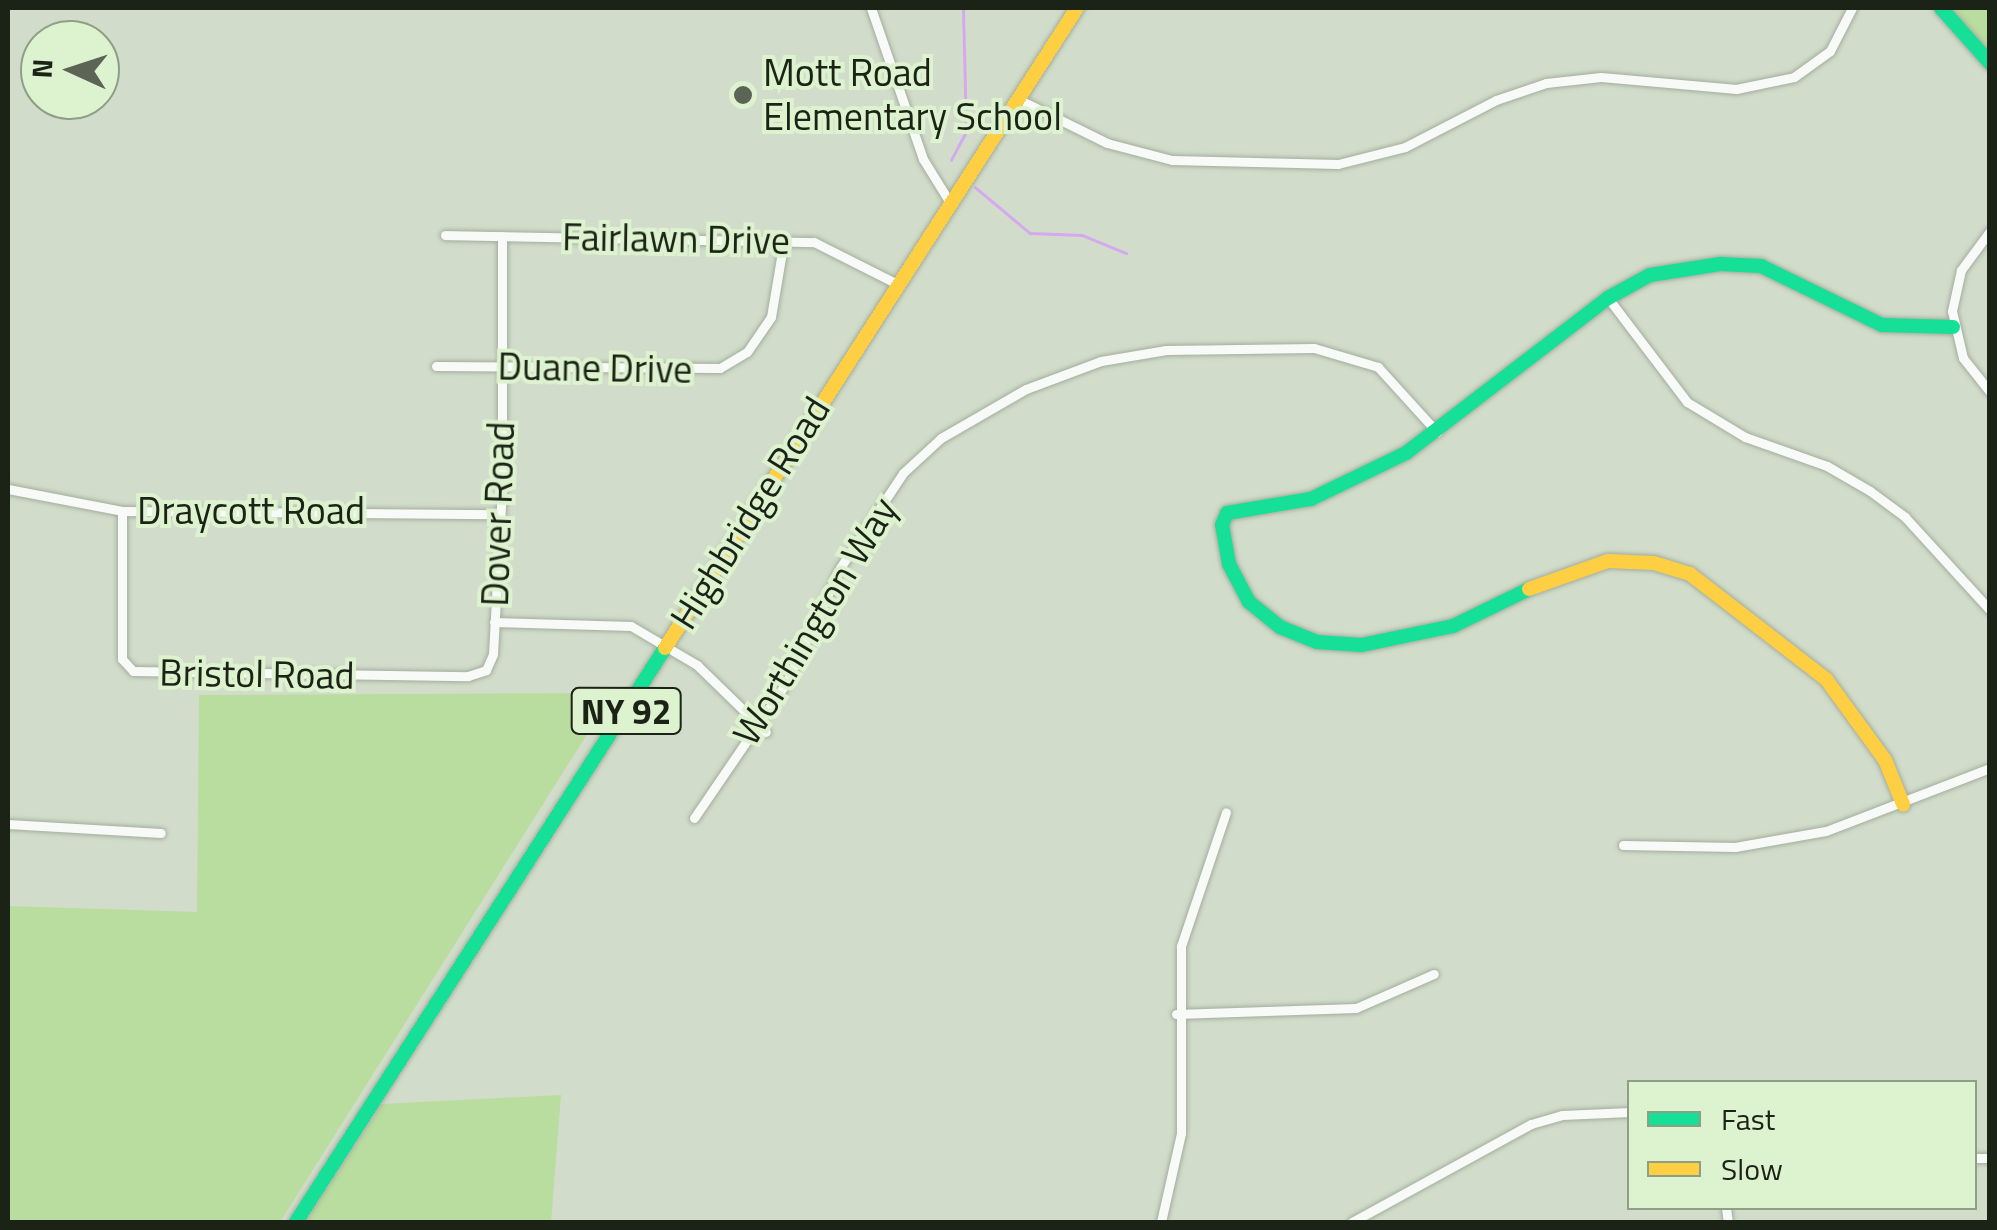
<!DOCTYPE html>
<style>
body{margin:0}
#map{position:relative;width:1997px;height:1230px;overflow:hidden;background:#d1ddca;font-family:"Titillium Web",sans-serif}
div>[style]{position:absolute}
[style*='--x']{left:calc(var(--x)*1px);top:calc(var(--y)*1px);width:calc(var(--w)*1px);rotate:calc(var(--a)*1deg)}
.green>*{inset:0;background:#b9dc9f}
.stream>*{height:2.5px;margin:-1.25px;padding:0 1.25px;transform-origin:1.25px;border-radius:1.25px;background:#d5a9ee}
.roads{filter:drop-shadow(0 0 2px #a4ad9e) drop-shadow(0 0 2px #a4ad9e)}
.street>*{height:9px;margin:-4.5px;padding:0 4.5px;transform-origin:4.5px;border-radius:4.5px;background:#f8faf7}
.fast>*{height:14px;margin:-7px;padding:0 7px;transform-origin:7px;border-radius:7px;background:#16e098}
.slow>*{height:14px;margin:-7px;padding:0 7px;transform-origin:7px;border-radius:7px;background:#ffcf43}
.dots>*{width:28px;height:28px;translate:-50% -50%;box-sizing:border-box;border:5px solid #ddf2cf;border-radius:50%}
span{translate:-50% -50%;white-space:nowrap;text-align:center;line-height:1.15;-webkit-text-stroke:8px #ddf2cf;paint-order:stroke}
.shield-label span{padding:2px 8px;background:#ddf2cf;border:2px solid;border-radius:8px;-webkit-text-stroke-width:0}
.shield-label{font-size:35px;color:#1b2316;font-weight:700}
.poi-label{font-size:38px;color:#1b2316}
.left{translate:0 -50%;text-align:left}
.street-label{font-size:38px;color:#1b2316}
.frame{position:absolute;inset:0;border:10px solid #1b2316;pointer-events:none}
.legend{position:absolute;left:1627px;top:1080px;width:350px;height:130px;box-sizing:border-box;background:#ddf2cf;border:2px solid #8f9f85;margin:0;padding:12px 18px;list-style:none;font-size:30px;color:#1b2316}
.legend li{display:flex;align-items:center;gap:20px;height:50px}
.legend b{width:50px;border:2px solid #8f9f85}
.north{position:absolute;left:20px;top:20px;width:100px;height:100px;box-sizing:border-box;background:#ddf2cf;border:2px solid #8f9f85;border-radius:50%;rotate:273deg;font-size:28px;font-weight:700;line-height:40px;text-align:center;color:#1b2316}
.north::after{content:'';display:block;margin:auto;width:35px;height:45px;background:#5b6455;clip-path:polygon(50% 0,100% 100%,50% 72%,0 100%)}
</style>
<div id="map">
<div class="green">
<div style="clip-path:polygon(1947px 8px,1989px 8px,1989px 56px)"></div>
<div style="clip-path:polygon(613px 693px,280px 1222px,8px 1222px,8px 906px,197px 912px,199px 695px)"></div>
<div style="clip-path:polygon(561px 1095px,551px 1222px,305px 1222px,382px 1104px)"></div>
</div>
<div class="stream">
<div style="--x:951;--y:160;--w:32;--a:-62"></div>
<div style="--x:966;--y:132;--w:124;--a:-91.4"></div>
<div style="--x:975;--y:187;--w:72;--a:39.9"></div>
<div style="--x:1030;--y:233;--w:52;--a:2.2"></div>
<div style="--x:1082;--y:235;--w:48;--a:22.2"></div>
</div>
<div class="roads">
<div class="street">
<div style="--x:871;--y:8;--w:160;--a:71"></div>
<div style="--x:923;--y:159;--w:49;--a:58.2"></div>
<div style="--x:1018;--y:99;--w:99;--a:26.3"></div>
<div style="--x:1107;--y:143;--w:67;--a:14.7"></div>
<div style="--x:1172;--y:160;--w:166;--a:1.4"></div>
<div style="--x:1338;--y:164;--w:69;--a:-14.2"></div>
<div style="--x:1405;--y:147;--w:102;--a:-27.3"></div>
<div style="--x:1496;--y:100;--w:53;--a:-18.8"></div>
<div style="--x:1546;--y:83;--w:55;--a:-6.2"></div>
<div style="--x:1601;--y:77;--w:136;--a:5.1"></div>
<div style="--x:1736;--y:89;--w:59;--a:-11.7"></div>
<div style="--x:1794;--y:77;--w:44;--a:-35.8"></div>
<div style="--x:1830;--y:51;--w:48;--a:-62.9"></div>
<div style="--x:1990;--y:231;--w:49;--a:126.6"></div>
<div style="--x:1961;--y:270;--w:42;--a:102.4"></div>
<div style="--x:1952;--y:311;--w:48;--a:76.8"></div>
<div style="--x:1963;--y:358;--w:43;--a:51.5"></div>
<div style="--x:445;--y:235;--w:369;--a:1.1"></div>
<div style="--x:814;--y:242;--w:91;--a:26.8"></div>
<div style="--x:1608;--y:298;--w:131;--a:52.8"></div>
<div style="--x:1687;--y:402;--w:68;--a:31.1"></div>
<div style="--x:1745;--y:437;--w:87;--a:19.5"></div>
<div style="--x:1827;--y:466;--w:50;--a:30.2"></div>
<div style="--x:1870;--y:491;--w:44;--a:36.6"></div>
<div style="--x:1905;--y:517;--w:126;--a:47.6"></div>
<div style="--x:436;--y:366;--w:284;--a:0.4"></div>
<div style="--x:720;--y:368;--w:31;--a:-31"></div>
<div style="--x:747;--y:352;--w:42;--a:-55.6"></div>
<div style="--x:771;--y:317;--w:78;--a:-80.4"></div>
<div style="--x:8;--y:489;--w:116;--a:10.9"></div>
<div style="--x:122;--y:511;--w:375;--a:0.5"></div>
<div style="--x:122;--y:511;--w:148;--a:90"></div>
<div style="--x:122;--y:659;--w:16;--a:47"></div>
<div style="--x:133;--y:671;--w:335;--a:0.9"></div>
<div style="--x:468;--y:676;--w:19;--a:-18"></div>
<div style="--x:486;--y:670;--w:17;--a:-66"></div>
<div style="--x:493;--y:654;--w:165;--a:-86.9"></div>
<div style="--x:502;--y:489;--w:253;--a:-90"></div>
<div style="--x:494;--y:622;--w:137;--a:1.7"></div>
<div style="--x:631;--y:626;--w:77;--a:30.6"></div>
<div style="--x:697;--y:665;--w:96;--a:44.2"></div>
<div style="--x:694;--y:818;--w:163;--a:-55.7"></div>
<div style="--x:786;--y:683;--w:127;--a:-64.8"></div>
<div style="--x:840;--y:568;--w:114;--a:-56.4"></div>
<div style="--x:903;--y:473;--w:52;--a:-42.6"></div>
<div style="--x:941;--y:438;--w:98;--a:-30"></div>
<div style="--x:1026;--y:389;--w:80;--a:-20.5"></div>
<div style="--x:1101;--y:361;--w:66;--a:-9.6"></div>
<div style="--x:1166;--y:350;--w:148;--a:-0.8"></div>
<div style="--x:1314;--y:348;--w:67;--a:16.5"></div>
<div style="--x:1378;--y:367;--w:88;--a:47.8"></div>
<div style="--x:8;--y:824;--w:153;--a:3.4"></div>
<div style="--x:1623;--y:845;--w:112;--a:1"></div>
<div style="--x:1735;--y:847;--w:92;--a:-10"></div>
<div style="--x:1826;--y:831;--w:176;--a:-21"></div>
<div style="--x:1176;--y:1014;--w:180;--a:-1.9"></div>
<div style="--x:1356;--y:1008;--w:85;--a:-23.6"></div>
<div style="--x:1974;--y:1158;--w:16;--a:0"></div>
<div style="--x:1726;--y:1208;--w:14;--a:82"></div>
<div style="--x:1161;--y:1222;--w:91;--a:-77.3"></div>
<div style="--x:1181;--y:1133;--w:187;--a:-90"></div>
<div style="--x:1181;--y:946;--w:141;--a:-71.4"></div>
<div style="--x:1352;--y:1222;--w:204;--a:-28.7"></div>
<div style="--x:1531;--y:1124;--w:32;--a:-16"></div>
<div style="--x:1562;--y:1115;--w:68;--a:-2.5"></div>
</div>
<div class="fast">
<div style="--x:1941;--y:8;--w:74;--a:48.3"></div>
<div style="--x:1529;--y:589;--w:85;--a:154"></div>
<div style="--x:1453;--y:626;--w:94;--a:168.3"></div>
<div style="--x:1361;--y:645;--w:44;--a:-176.1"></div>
<div style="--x:1317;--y:642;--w:40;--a:-158"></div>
<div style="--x:1280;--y:627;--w:40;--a:-141"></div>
<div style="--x:1249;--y:602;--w:43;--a:-117.8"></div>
<div style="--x:1229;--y:564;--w:40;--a:-100"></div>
<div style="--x:1222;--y:525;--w:13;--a:-67"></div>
<div style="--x:1227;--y:513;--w:85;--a:-9.5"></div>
<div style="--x:1311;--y:499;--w:106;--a:-25.8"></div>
<div style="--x:1406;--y:453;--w:255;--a:-37.5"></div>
<div style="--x:1608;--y:298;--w:48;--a:-28.7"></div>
<div style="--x:1650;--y:275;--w:71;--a:-8.9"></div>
<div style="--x:1720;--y:264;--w:41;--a:2.8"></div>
<div style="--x:1761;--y:266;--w:135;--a:26"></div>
<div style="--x:1882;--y:325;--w:71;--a:1.6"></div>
<div style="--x:296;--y:1222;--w:682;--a:-57.26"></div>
</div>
<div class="slow">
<div style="--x:1529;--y:589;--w:84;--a:-19.5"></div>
<div style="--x:1608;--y:561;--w:46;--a:2.5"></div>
<div style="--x:1654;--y:563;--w:38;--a:17"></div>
<div style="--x:1690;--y:574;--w:172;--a:37.7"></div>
<div style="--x:1826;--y:679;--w:100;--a:53.9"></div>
<div style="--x:1885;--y:760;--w:48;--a:67.8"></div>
<div style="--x:665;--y:648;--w:761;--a:-57.23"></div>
</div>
</div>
<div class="dots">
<div style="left:743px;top:95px;background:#5b6455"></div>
</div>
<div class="shield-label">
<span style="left:626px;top:711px">NY 92</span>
</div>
<div class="poi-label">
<span class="left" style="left:763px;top:95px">Mott Road<br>Elementary School</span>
</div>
<div class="street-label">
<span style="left:676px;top:239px;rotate:1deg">Fairlawn Drive</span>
<span style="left:595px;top:368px;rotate:1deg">Duane Drive</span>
<span style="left:251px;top:511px">Draycott Road</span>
<span style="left:750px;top:513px;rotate:-58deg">Highbridge Road</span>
<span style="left:498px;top:514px;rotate:-88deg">Dover Road</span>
<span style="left:815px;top:621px;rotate:-59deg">Worthington Way</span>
<span style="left:257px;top:674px;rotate:1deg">Bristol Road</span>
</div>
<div class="frame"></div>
<ul class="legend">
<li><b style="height:12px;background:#16e098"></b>Fast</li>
<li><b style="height:12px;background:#ffcf43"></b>Slow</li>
</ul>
<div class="north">N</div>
</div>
